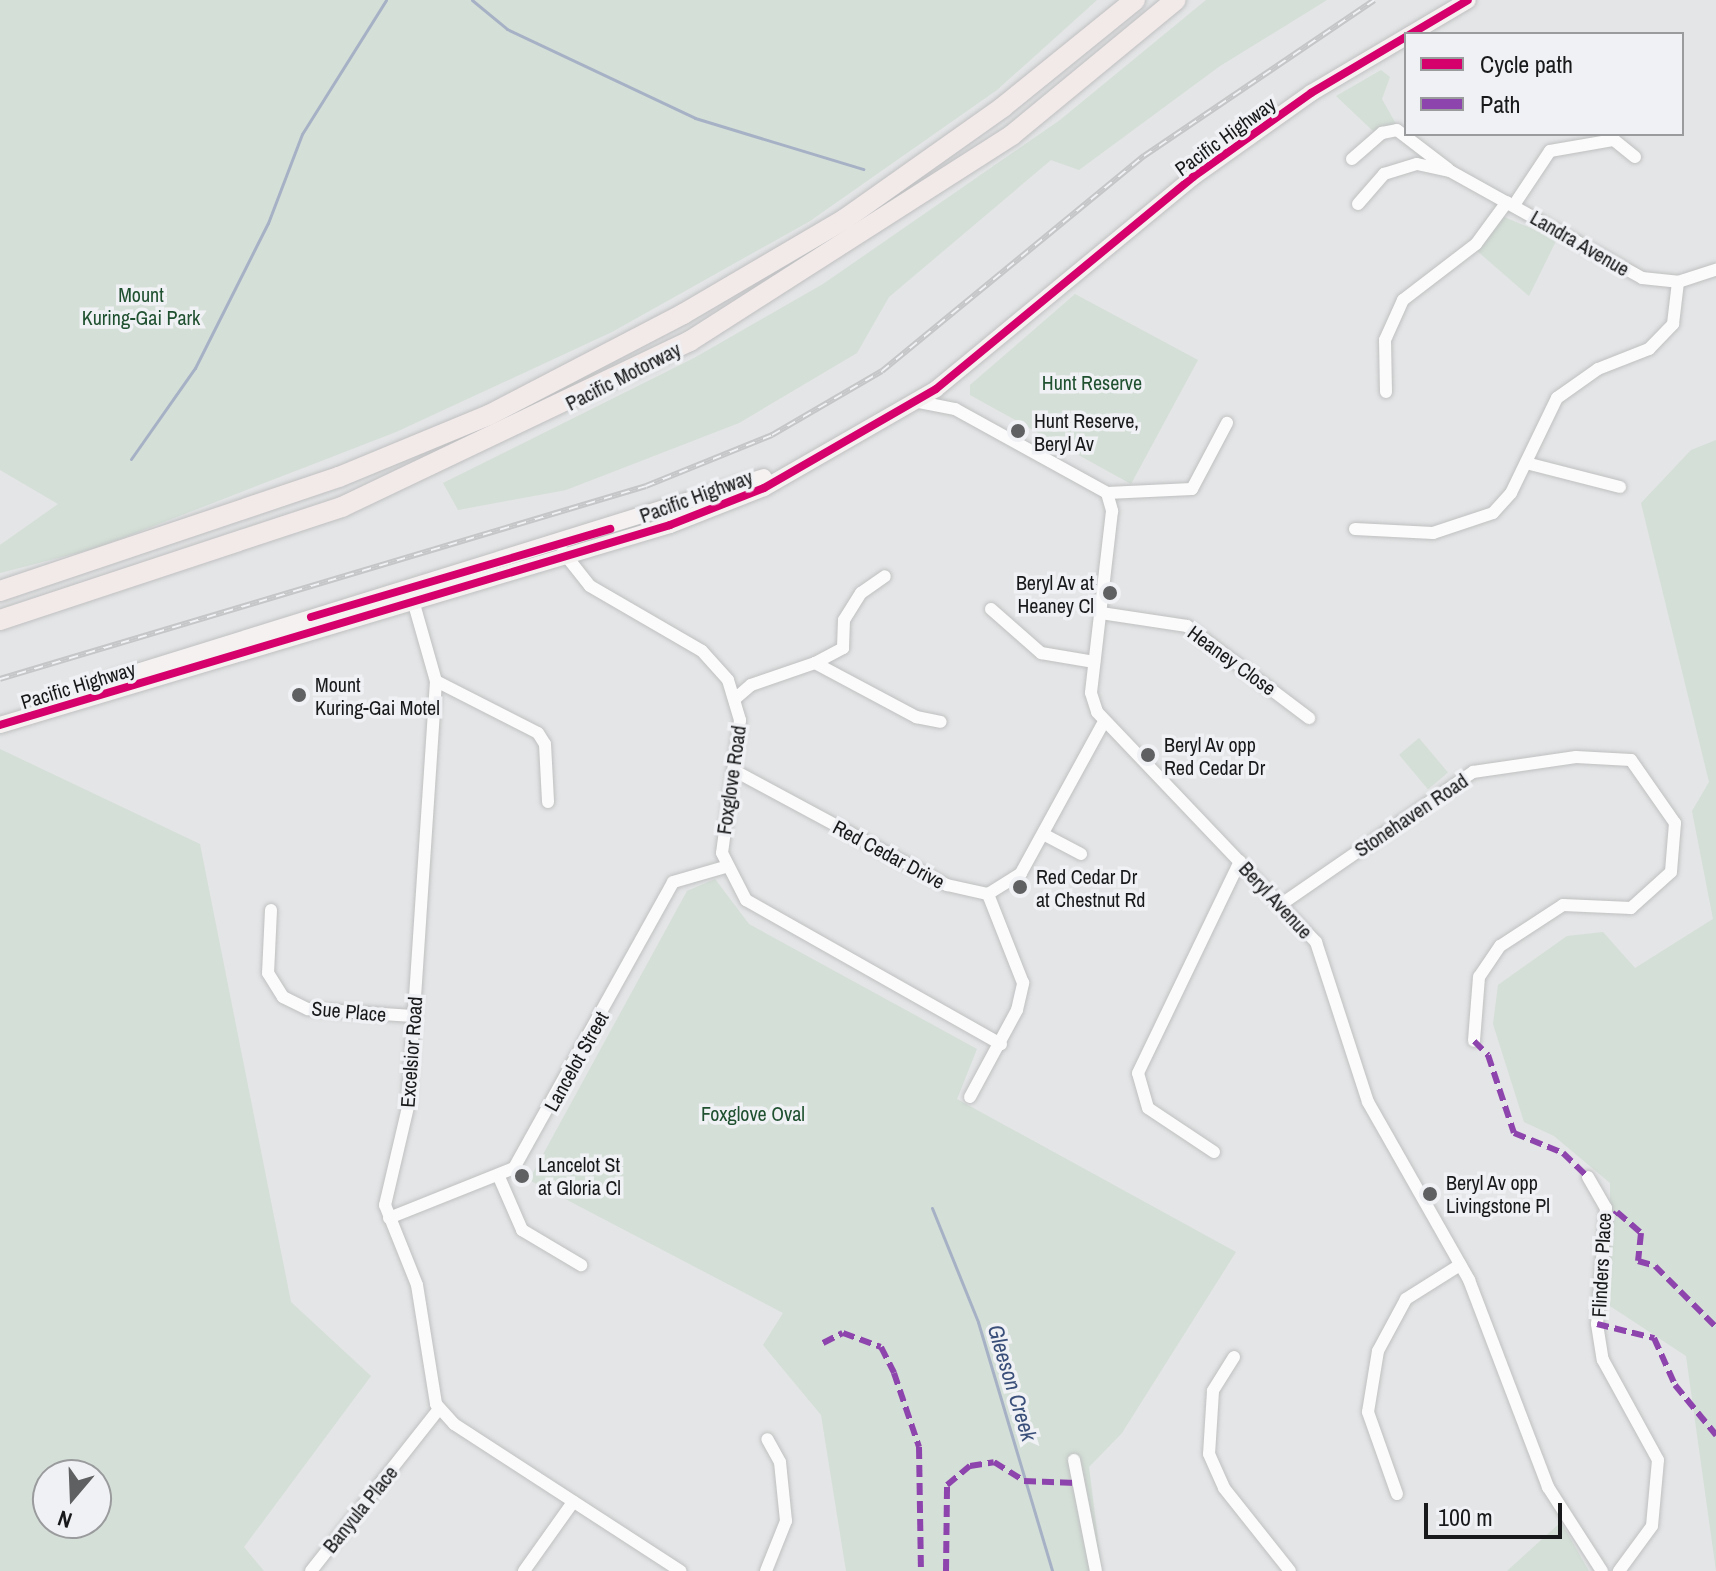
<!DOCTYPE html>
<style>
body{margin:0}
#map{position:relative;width:1716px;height:1571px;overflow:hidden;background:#e4e5e6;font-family:"Archivo Narrow",sans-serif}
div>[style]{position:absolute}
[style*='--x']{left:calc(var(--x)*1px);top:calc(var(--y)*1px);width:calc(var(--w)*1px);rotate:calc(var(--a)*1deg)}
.green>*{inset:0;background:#d4dfd7;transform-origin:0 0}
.stream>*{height:3px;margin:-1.5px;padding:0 1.5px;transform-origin:1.5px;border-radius:1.5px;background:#a6b1c6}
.roads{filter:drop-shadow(0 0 2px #bfc0c1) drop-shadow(0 0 2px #bfc0c1)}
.minor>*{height:12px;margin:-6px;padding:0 6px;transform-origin:6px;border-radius:6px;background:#fbfbfb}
.major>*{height:16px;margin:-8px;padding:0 8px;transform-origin:8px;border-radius:8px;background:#f5f1f1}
.highway>*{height:20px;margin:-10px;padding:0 10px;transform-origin:10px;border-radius:10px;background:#f2e9e9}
.rail>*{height:6px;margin-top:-3px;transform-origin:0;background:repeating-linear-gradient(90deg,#f0f1f4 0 9px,#c5c6c7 0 18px);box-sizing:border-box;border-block:2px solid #c5c6c7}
.quiet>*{height:6px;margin-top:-3px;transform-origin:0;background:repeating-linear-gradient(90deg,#8e44ad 0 12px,transparent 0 18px)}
.cycleway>*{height:8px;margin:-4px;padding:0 4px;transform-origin:4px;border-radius:4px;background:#d6006c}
.dots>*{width:22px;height:22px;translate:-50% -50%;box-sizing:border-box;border:4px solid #f0f1f4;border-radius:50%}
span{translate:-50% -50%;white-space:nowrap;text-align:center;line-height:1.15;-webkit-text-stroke:7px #f0f1f4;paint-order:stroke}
.street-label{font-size:20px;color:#18191a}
.park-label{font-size:20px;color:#1f5030}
.poi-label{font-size:20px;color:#18191a}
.left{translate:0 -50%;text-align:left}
.right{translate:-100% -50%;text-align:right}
.water-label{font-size:22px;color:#394e79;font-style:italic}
.legend{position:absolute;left:1404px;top:32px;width:280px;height:104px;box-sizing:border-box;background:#f0f1f4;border:2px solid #9a9b9d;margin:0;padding:10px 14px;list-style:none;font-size:24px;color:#18191a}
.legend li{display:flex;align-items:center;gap:16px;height:40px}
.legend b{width:40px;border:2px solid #9a9b9d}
.north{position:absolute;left:32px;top:1459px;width:80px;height:80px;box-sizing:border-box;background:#f0f1f4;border:2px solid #9a9b9d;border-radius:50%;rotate:199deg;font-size:22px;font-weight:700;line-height:32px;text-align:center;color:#18191a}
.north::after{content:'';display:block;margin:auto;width:28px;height:36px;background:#5f6061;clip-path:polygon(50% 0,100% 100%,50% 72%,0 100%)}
.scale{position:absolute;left:1424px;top:1503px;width:138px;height:36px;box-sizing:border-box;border:4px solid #18191a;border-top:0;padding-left:10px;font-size:24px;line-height:28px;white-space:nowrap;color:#18191a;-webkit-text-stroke:6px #f0f1f4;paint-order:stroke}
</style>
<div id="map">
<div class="green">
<div style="clip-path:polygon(0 0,1097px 0,997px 90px,810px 221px,612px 332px,396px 432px,97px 548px,0 573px,0 545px,58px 504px,0 470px)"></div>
<div style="clip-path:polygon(1206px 0,1327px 0,1220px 66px,1079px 170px,1051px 160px,889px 297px,857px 353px,739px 423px,566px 490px,458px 510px,443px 483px,694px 358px,823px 284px,1060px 120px)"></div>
<div style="clip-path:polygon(1381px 70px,1390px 77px,1382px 99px,1396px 124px,1374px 132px,1336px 96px)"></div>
<div style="clip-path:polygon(1504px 217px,1557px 239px,1529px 296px,1476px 250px)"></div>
<div style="clip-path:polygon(1075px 294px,1198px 360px,1131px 484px,970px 395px,970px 385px)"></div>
<div style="clip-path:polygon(1716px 440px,1716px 1571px,1686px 1356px,1610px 1306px,1610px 1183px,1554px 1136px,1524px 1122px,1493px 1024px,1498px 985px,1567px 936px,1603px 932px,1635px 968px,1713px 919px,1692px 811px,1709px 782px,1641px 503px,1691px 450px)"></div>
<div style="left:1419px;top:738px;width:45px;height:26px;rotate:50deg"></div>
<div style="clip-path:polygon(evenodd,0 749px,200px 844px,291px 1302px,371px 1376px,244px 1547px,264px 1571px,0 1571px,0 749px,48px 1475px,96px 1475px,96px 1523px,48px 1523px,48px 1475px)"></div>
<div style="clip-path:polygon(715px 879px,749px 924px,977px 1049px,957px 1099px,1236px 1252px,1122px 1433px,1089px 1467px,1102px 1571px,846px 1571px,821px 1415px,763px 1345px,783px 1313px,529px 1180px,687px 891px)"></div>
<div style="clip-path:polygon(1561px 1522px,1589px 1571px,1507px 1571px)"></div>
</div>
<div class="stream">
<div style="--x:472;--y:0;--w:45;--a:39.6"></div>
<div style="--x:507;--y:29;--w:208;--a:25.3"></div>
<div style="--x:695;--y:118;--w:176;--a:16.9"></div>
<div style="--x:131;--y:459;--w:111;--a:-54.9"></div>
<div style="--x:195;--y:368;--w:162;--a:-63.3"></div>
<div style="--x:268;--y:223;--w:95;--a:-69.1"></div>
<div style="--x:302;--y:134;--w:158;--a:-57.9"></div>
<div style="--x:932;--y:1208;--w:123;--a:68"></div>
<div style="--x:978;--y:1322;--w:260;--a:73.4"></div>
</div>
<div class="roads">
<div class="minor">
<div style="--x:1352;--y:159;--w:40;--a:-41"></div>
<div style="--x:1382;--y:133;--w:15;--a:-11"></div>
<div style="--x:1397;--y:130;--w:64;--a:37.4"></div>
<div style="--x:1358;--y:204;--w:40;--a:-49"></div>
<div style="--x:1384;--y:174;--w:34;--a:-17"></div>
<div style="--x:1417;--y:164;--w:34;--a:12"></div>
<div style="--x:1450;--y:171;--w:220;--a:29.1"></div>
<div style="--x:1642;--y:278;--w:36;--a:6"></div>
<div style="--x:1678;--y:282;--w:40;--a:-18"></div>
<div style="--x:1514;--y:205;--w:65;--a:-56.3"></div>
<div style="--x:1550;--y:151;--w:65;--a:-9.8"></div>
<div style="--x:1614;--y:140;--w:27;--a:39"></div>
<div style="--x:1386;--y:392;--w:52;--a:-91.1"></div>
<div style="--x:1385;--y:340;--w:44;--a:-65.8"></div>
<div style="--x:1403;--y:300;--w:92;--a:-37.5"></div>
<div style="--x:1476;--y:244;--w:52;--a:-53.6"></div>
<div style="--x:919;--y:402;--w:37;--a:11"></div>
<div style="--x:955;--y:409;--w:174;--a:28.9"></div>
<div style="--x:1107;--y:493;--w:19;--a:74"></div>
<div style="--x:1112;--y:511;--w:183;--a:96.6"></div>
<div style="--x:1091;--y:693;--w:20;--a:72"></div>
<div style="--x:1097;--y:712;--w:318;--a:46.4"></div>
<div style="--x:1316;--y:942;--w:168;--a:72"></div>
<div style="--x:1368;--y:1102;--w:205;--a:60.4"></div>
<div style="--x:1469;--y:1280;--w:222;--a:69.1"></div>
<div style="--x:1548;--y:1487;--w:100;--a:57.3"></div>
<div style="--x:1526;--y:463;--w:97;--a:14.3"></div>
<div style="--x:1107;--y:493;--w:85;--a:-2.7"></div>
<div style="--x:1192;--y:489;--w:75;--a:-62.1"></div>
<div style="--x:1355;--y:529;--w:78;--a:2.9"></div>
<div style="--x:1433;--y:533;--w:63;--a:-18.4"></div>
<div style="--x:1493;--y:513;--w:27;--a:-48"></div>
<div style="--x:1511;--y:493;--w:106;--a:-64.2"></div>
<div style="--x:1557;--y:398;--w:50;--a:-35.3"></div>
<div style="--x:1598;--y:369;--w:55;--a:-21.4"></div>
<div style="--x:1649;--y:349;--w:35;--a:-46"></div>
<div style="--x:1673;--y:324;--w:42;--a:-83.2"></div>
<div style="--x:563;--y:552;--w:43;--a:51.5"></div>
<div style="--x:590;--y:586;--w:129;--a:30.1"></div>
<div style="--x:702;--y:651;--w:39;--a:48"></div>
<div style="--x:728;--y:680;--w:42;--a:73.3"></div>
<div style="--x:740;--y:720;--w:134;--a:97.7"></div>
<div style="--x:722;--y:853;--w:53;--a:62.9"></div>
<div style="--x:746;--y:900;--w:293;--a:29.5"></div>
<div style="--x:412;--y:597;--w:87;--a:74.1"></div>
<div style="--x:436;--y:681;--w:427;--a:93.8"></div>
<div style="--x:408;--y:1107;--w:101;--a:103.2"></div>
<div style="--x:385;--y:1205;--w:86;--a:68.2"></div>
<div style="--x:417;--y:1285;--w:121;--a:80.9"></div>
<div style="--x:436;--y:1404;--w:27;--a:48"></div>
<div style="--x:454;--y:1424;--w:270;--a:33"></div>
<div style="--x:991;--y:609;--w:67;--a:41.3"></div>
<div style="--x:1041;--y:653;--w:54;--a:9.6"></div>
<div style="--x:1101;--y:613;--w:87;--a:8.6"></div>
<div style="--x:1187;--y:626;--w:153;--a:37"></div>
<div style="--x:815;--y:663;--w:32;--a:-28"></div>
<div style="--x:843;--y:648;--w:28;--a:-88"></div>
<div style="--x:844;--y:620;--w:32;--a:-58"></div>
<div style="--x:861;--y:593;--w:29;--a:-35"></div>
<div style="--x:436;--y:681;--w:114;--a:27"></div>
<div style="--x:538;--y:733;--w:13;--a:58"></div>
<div style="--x:545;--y:744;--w:58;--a:87"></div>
<div style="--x:736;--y:698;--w:20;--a:-41"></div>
<div style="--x:751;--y:685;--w:68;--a:-19"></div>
<div style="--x:815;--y:663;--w:115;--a:28.1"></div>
<div style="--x:916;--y:717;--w:25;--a:11"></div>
<div style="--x:735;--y:771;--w:241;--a:28.3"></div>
<div style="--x:947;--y:885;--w:42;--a:12.4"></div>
<div style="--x:988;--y:894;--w:39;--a:-32"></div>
<div style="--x:1021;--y:873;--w:171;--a:-61.3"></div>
<div style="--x:1043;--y:834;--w:43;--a:27.8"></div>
<div style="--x:1283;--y:903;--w:231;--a:-34.6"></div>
<div style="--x:1473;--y:772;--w:104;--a:-8.3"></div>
<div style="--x:1576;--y:757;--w:55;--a:3.1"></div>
<div style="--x:1631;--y:760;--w:77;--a:55.1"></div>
<div style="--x:1675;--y:823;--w:49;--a:94.7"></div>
<div style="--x:1671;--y:872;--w:54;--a:138"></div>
<div style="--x:1631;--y:908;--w:68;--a:-177.5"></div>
<div style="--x:1563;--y:905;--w:75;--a:146.9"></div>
<div style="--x:1500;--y:946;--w:37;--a:124"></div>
<div style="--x:1479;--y:977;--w:64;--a:94.5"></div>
<div style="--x:271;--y:910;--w:63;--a:92.7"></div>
<div style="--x:268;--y:973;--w:28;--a:58"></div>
<div style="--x:283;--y:997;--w:28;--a:26"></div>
<div style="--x:308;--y:1009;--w:106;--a:3.8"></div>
<div style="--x:970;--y:1097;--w:99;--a:-61.6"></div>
<div style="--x:1017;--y:1010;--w:28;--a:-77"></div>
<div style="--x:1023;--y:983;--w:96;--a:-111.5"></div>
<div style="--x:1214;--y:1152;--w:79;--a:-146.3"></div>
<div style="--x:1148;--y:1108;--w:36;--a:-106"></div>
<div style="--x:1138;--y:1073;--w:235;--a:-64.3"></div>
<div style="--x:499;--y:1177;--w:58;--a:66.5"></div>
<div style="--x:522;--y:1230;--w:69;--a:30.7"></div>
<div style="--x:1588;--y:1177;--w:36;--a:60"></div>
<div style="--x:1606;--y:1208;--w:116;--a:94.4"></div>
<div style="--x:1597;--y:1324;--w:36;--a:81"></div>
<div style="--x:1603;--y:1360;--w:114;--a:61.2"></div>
<div style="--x:1658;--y:1460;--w:66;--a:95.2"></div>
<div style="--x:1652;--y:1526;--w:56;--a:126.3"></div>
<div style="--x:389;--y:1218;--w:135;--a:-21.8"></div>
<div style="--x:514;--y:1168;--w:327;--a:-60.9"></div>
<div style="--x:673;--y:882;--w:54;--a:-16.1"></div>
<div style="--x:1234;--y:1357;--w:40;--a:122"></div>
<div style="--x:1213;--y:1391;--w:63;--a:93.6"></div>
<div style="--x:1209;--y:1454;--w:37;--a:66"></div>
<div style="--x:1224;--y:1488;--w:106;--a:51.5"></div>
<div style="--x:1074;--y:1460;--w:113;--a:78.8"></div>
<div style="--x:1397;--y:1494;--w:87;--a:-109.5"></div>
<div style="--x:1368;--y:1412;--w:62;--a:-80.7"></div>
<div style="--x:1378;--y:1351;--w:59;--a:-61.7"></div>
<div style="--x:1406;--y:1299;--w:64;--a:-32.2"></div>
<div style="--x:311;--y:1571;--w:205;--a:-51.7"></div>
<div style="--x:524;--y:1571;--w:85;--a:-54.6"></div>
<div style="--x:766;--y:1571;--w:54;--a:-68.2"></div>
<div style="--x:786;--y:1521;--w:59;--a:-95.8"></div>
<div style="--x:780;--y:1462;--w:26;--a:-119"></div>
</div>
<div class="major">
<div style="--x:102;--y:683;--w:693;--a:-17.29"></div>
<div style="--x:0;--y:725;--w:699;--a:-16.62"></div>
<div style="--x:670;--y:525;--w:101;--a:-21.5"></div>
<div style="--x:764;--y:488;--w:198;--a:-29.9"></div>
<div style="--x:936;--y:389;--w:333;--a:-39.5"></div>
<div style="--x:1193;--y:177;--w:145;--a:-35.4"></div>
<div style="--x:1311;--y:93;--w:182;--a:-30.6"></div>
</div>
<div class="highway">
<div style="--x:0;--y:591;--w:358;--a:-18.6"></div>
<div style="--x:339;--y:477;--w:162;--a:-22.5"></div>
<div style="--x:489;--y:415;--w:219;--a:-27.5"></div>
<div style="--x:683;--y:314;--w:188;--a:-30.4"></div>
<div style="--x:845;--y:219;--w:194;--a:-35.3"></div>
<div style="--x:1003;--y:107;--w:170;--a:-39"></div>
<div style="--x:0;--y:620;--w:360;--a:-18.3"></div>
<div style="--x:342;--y:507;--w:386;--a:-25.5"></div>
<div style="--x:690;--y:341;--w:382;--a:-32.6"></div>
<div style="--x:1012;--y:135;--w:212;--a:-39.5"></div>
</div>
</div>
<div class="rail">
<div style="--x:0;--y:679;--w:674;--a:-16.63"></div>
<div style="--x:646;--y:486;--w:136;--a:-22"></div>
<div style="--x:772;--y:435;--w:127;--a:-30.2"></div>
<div style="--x:882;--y:371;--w:339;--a:-39.4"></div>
<div style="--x:1144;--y:156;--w:278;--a:-34.1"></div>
</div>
<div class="quiet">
<div style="--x:1474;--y:1041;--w:20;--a:45"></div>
<div style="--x:1488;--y:1055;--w:82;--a:71.6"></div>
<div style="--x:1514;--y:1133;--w:53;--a:22.2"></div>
<div style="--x:1563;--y:1153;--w:35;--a:44"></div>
<div style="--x:1604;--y:1229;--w:21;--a:-53"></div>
<div style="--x:1617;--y:1212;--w:32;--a:41"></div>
<div style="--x:1641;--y:1233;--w:28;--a:96"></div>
<div style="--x:1638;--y:1261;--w:18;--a:16"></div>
<div style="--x:1655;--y:1266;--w:86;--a:45"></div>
<div style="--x:1597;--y:1324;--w:59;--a:13.8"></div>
<div style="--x:1654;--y:1338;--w:51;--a:65.9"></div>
<div style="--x:1675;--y:1385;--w:65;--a:50.6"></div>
<div style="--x:823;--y:1343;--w:22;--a:-27"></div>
<div style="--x:843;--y:1333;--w:40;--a:20.2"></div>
<div style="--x:881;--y:1347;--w:29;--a:63"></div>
<div style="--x:894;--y:1373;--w:78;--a:71.3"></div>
<div style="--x:919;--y:1447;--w:124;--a:89.1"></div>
<div style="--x:946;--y:1571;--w:86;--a:-89.3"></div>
<div style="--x:947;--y:1485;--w:30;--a:-40"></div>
<div style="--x:970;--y:1466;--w:24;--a:-9"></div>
<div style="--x:994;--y:1462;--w:36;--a:32"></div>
<div style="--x:1024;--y:1481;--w:52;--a:2.2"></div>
</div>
<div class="cycleway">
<div style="--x:311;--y:617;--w:312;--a:-16.4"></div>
<div style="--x:0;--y:725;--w:699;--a:-16.62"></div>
<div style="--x:670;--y:525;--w:101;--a:-21.5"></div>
<div style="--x:764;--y:488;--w:198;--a:-29.9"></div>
<div style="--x:936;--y:389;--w:333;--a:-39.5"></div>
<div style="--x:1193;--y:177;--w:145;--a:-35.4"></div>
<div style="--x:1311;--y:93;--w:182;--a:-30.6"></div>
</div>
<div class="dots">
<div style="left:1018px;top:431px;background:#5f6061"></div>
<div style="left:1110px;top:593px;background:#5f6061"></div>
<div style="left:299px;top:695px;background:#5f6061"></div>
<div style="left:1148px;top:755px;background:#5f6061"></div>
<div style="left:1020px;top:887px;background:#5f6061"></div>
<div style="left:522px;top:1176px;background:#5f6061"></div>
<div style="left:1430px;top:1194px;background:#5f6061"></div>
</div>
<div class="street-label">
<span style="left:1225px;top:136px;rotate:-36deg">Pacific Highway</span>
<span style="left:1580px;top:243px;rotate:30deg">Landra Avenue</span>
<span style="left:623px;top:376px;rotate:-27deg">Pacific Motorway</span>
<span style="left:696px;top:496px;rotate:-20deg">Pacific Highway</span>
<span style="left:1232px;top:660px;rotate:36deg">Heaney Close</span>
<span style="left:78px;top:685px;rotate:-17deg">Pacific Highway</span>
<span style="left:731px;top:780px;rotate:-82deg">Foxglove Road</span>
<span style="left:1411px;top:815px;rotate:-34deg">Stonehaven Road</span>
<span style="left:889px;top:854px;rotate:28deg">Red Cedar Drive</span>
<span style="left:1276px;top:900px;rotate:47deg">Beryl Avenue</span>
<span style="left:349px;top:1011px;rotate:5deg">Sue Place</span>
<span style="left:411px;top:1052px;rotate:-86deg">Excelsior Road</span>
<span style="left:576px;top:1061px;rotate:-61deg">Lancelot Street</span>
<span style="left:1601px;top:1265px;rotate:-87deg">Flinders Place</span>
<span style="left:360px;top:1509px;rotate:-51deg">Banyula Place</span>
</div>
<div class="park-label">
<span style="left:141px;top:306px">Mount<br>Kuring-Gai Park</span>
<span style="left:1092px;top:382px">Hunt Reserve</span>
<span style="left:753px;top:1113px">Foxglove Oval</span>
</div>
<div class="poi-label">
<span class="left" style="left:1034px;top:432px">Hunt Reserve,<br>Beryl Av</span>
<span class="right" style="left:1094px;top:594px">Beryl Av at<br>Heaney Cl</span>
<span class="left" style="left:315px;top:696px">Mount<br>Kuring-Gai Motel</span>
<span class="left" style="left:1164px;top:756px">Beryl Av opp<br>Red Cedar Dr</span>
<span class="left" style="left:1036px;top:888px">Red Cedar Dr<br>at Chestnut Rd</span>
<span class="left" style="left:538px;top:1176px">Lancelot St<br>at Gloria Cl</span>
<span class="left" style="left:1446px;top:1194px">Beryl Av opp<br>Livingstone Pl</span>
</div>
<div class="water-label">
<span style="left:1012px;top:1383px;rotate:73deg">Gleeson Creek</span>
</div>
<ul class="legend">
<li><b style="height:10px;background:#d6006c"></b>Cycle path</li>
<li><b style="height:10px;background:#8e44ad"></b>Path</li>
</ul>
<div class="north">N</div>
<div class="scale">100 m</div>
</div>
